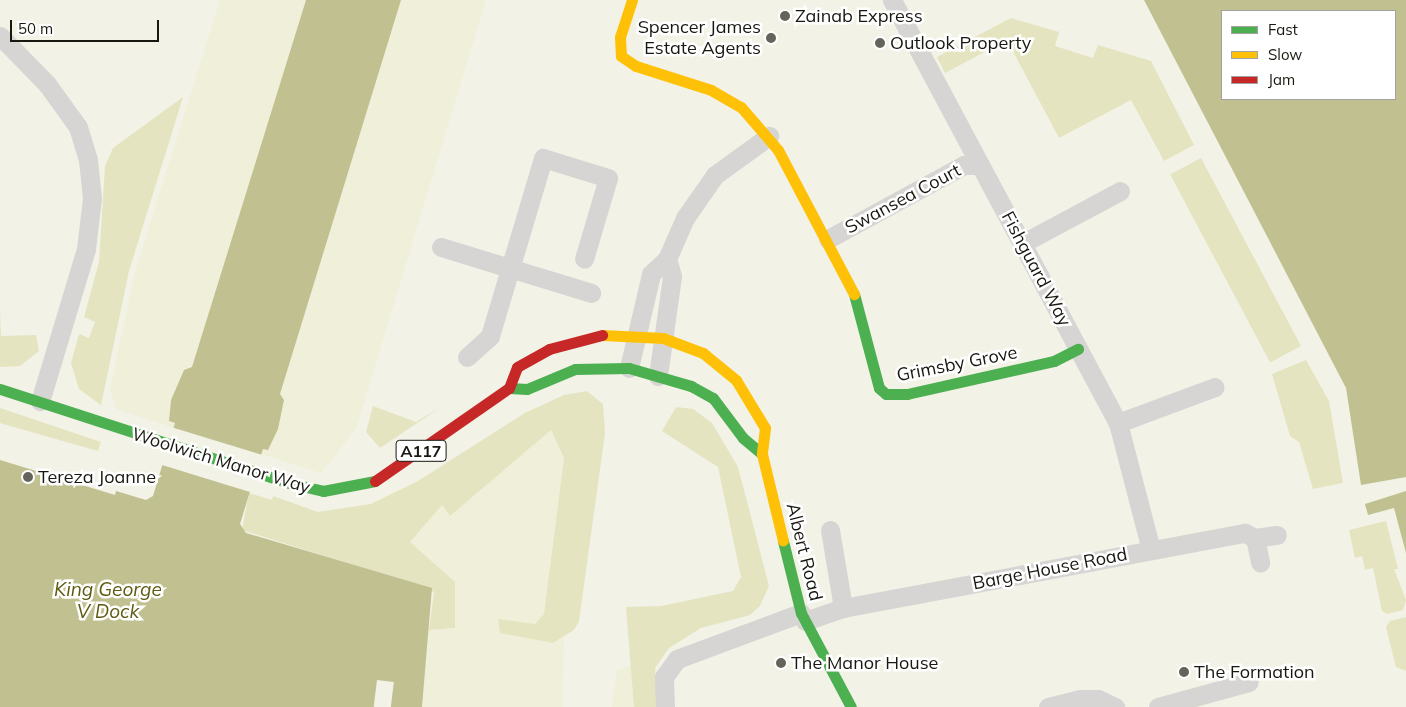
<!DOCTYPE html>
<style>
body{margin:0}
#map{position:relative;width:1406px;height:707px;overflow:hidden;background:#f2f2e6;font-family:Mulish,sans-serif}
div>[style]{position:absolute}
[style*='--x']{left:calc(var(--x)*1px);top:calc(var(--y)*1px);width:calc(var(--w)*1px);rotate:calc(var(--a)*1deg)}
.built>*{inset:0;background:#f0f0da}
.green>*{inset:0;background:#e5e4c0;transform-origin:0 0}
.water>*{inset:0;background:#c1c091}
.pier>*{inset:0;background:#f2f2e6;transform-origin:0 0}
.street>*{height:19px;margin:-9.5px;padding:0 9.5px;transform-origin:9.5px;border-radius:9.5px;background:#d6d5d3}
.fast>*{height:11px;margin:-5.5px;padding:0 5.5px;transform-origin:5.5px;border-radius:5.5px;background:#4caf50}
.slow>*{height:11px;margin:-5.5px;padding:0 5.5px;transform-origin:5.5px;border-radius:5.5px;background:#ffc107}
.jam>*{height:11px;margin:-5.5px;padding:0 5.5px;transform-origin:5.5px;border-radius:5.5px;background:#c62828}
.dots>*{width:14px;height:14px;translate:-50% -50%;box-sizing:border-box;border:2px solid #fff;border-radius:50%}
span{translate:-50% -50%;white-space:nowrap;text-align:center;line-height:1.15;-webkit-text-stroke:5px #fff;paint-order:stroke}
.shield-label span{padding:1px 4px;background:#fff;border:1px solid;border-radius:4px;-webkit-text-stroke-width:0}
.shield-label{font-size:16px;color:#181710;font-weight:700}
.poi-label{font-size:18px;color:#181710}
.left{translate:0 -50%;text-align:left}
.right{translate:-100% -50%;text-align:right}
.street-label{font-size:18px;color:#181710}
.water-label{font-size:19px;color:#5d5a11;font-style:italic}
.legend{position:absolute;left:1221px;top:10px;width:175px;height:90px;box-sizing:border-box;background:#fff;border:1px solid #a3a29f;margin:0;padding:6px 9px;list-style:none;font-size:15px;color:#181710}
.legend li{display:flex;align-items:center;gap:10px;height:25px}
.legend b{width:25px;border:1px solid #a3a29f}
.scale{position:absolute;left:10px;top:20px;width:149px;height:22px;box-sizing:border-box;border:2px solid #181710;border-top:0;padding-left:6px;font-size:15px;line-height:18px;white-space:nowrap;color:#181710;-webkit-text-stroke:4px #fff;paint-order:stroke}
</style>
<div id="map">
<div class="built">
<div style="clip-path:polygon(220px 0,306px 0,192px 368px,184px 370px,171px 400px,169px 417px,175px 423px,174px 428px,116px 409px,110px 388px,135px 272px)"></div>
<div style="clip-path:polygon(401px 0,486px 0,356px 429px,321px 473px,261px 454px,278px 429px,284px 400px,279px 395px)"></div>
<div style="clip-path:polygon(551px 430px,564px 458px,544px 614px,535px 624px,498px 620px,553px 643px,564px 638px,562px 707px,422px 707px,429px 630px,455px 628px,435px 564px,409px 542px,442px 504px,450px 516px)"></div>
<div style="clip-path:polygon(631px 666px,634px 707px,612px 707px,617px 670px)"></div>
</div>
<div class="green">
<div style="clip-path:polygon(1011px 18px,1059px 32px,1055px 46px,1093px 58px,1098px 45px,1151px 61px,1194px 145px,1164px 161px,1131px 100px,1059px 138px,1007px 40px,945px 73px,937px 57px)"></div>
<div style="clip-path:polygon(183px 97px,129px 271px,101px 405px,79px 389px,71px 363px,79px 334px,89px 338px,95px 322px,84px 317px,99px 262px,105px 166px,113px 148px)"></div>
<div style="left:1201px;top:158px;width:213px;height:35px;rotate:62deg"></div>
<div style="clip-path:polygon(0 310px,1px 336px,36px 335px,39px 351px,20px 366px,0 367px)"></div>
<div style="clip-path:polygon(1306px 360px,1329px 401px,1343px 483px,1313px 489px,1299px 442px,1290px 436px,1272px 374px)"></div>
<div style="clip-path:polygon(587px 391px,603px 404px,605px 433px,579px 621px,574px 630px,553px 643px,500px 633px,498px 619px,535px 624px,544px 614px,564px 458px,551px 430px,450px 516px,442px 505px,410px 542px,455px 582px,455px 628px,429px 630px,434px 592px,424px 587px,242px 530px,249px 493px,272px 500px,273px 496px,318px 512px,371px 504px,418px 481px,525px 413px,564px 395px)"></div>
<div style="clip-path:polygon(444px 405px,380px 448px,366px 432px,373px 406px,416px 422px)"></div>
<div style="clip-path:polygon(676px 407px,693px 409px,712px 423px,738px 467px,769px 586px,760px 606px,750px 615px,701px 628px,669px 648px,655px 668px,658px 707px,634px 707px,626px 607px,661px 606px,733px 591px,741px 577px,718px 467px,662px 431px)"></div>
<div style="clip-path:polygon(0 408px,101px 442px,98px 451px,0 423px)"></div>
<div style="clip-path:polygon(1386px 521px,1398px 569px,1394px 569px,1406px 600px,1403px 610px,1387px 614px,1382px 611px,1373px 568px,1365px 570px,1362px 556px,1355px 558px,1349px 530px)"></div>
<div style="clip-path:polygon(1406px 617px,1406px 671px,1396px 667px,1386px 627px,1390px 621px)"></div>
</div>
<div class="water">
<div style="clip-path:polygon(306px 0,401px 0,280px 394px,284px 400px,278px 429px,268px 450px,263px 449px,240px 524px,246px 533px,432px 588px,422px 707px,0 707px,0 460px,115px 495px,116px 491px,146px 500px,153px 496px,175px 423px,169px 421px,171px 400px,184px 370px,192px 367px)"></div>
<div style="clip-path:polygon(evenodd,1144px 0,1406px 0,1406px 477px,1361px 485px,1346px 388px,1144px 0,1222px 11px,1395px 11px,1395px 99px,1222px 99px,1222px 11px)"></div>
<div style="clip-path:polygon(1406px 491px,1406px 553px,1394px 508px,1368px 515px,1365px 504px)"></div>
</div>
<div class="pier">
<div style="left:171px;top:427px;width:97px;height:39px;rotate:17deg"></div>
<div style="left:377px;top:680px;width:17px;height:27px;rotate:7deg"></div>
</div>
<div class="street">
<div style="--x:892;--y:0;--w:480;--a:61.9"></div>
<div style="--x:1118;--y:423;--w:131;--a:75.4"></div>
<div style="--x:0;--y:36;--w:67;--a:45.6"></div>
<div style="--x:47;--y:84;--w:53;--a:54.2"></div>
<div style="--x:78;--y:127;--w:34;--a:73"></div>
<div style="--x:88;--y:160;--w:38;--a:84"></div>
<div style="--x:92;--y:198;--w:51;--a:96.7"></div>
<div style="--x:86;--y:249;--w:159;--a:106.8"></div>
<div style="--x:828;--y:239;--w:155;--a:-28.6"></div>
<div style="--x:964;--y:165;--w:15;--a:0"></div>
<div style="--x:1023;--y:243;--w:110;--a:-28.2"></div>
<div style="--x:441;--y:247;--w:157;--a:17"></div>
<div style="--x:467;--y:357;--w:31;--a:-42"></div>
<div style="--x:490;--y:336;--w:186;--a:-73.4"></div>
<div style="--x:543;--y:158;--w:68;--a:17.1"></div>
<div style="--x:608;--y:178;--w:84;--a:106.5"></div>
<div style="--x:629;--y:368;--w:97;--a:-76.8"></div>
<div style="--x:651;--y:274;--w:22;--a:-43"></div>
<div style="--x:667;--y:259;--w:45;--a:-66.3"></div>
<div style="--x:685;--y:218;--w:52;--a:-55.1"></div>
<div style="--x:715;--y:175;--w:67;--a:-35.8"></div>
<div style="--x:658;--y:376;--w:101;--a:-82"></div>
<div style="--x:672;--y:276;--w:18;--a:-106"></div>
<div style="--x:1118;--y:423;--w:103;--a:-20.4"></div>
<div style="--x:830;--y:530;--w:79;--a:80.5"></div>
<div style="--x:1255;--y:538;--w:22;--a:-8"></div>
<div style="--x:805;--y:621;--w:40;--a:-18.9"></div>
<div style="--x:843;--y:608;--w:409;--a:-10.6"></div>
<div style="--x:1245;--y:533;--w:11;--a:27"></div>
<div style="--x:1255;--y:538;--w:25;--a:78"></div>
<div style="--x:665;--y:707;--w:30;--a:-92"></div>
<div style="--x:664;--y:677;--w:22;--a:-54"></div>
<div style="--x:677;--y:659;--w:132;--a:-20.4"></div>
<div style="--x:1048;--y:707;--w:34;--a:-14"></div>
<div style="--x:1081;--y:699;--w:17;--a:0"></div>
<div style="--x:1098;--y:699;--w:19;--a:25"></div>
<div style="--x:1158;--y:707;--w:94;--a:-15.4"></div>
</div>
<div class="fast">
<div style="--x:854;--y:294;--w:97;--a:75.1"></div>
<div style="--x:879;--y:388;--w:9;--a:41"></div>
<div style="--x:886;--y:394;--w:21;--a:0"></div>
<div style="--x:907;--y:394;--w:151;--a:-12.7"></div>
<div style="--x:1054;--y:361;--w:27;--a:-27"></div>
<div style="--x:509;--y:388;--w:18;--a:3"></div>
<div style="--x:527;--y:389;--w:52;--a:-22.6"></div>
<div style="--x:575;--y:369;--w:54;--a:-1.1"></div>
<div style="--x:629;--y:368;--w:65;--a:16.2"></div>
<div style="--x:691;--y:386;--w:25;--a:29"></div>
<div style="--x:713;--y:398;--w:50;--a:53.1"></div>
<div style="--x:743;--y:438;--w:25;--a:40"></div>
<div style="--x:0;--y:389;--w:304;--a:18"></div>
<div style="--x:289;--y:483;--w:35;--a:13"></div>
<div style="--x:323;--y:491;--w:53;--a:-10.9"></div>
<div style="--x:783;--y:541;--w:74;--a:76"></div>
<div style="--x:801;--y:613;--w:106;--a:62"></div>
</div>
<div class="slow">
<div style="--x:632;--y:0;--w:39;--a:108"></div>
<div style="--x:620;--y:37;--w:19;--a:87"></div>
<div style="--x:621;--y:56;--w:18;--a:34"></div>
<div style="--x:636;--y:66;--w:79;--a:17.7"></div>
<div style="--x:711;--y:90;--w:34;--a:30"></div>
<div style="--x:741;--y:107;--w:57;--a:49.3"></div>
<div style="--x:778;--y:150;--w:163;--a:62.2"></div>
<div style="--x:602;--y:335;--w:61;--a:2.8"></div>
<div style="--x:663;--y:338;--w:43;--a:20.6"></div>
<div style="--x:703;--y:353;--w:43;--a:39.3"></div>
<div style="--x:736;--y:380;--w:56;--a:58.9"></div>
<div style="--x:765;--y:428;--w:26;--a:97"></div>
<div style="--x:762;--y:454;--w:89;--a:76.4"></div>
</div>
<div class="jam">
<div style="--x:375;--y:481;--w:163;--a:-34.8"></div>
<div style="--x:509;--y:388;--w:22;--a:-69"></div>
<div style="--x:517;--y:367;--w:37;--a:-29"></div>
<div style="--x:549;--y:349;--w:55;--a:-14.8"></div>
</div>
<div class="dots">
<div style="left:785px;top:16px;background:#64645b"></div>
<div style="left:771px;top:38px;background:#64645b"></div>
<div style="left:880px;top:43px;background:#64645b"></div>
<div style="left:28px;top:477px;background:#64645b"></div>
<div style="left:781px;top:663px;background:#64645b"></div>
<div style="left:1184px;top:672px;background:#64645b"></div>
</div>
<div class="shield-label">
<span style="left:421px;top:451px">A117</span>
</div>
<div class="poi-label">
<span class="left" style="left:795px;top:16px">Zainab Express</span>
<span class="right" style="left:761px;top:38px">Spencer James<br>Estate Agents</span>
<span class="left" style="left:890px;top:43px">Outlook Property</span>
<span class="left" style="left:38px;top:477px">Tereza Joanne</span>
<span class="left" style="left:791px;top:663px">The Manor House</span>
<span class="left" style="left:1194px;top:672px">The Formation</span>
</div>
<div class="street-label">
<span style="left:903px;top:199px;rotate:-28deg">Swansea Court</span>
<span style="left:1036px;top:269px;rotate:62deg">Fishguard Way</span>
<span style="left:957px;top:364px;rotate:-11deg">Grimsby Grove</span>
<span style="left:221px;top:461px;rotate:17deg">Woolwich Manor Way</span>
<span style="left:804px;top:552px;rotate:76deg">Albert Road</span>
<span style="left:1050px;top:569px;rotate:-11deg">Barge House Road</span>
</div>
<div class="water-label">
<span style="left:108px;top:601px">King George<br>V Dock</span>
</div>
<ul class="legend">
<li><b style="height:6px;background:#4caf50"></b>Fast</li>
<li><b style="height:6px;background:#ffc107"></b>Slow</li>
<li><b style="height:6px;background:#c62828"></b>Jam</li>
</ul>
<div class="scale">50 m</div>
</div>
